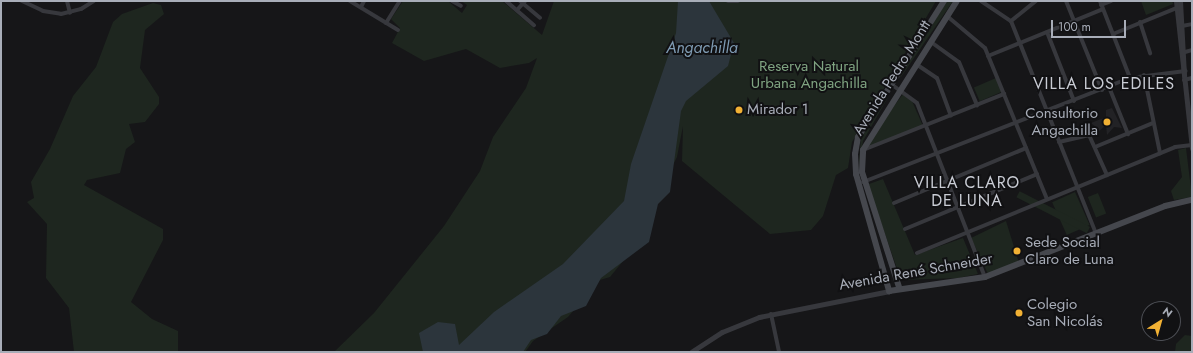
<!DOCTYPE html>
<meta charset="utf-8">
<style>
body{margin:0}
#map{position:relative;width:1193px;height:353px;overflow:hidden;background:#161618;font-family:Jost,sans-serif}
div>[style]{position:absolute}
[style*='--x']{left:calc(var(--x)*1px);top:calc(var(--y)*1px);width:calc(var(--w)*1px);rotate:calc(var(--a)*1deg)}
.built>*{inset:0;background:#222225}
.green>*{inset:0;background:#1e261f;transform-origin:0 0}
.water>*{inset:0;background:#2c353c}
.minor>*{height:4px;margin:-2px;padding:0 2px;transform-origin:2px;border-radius:2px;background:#37383d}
.tertiary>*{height:5px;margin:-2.5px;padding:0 2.5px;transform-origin:2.5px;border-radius:2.5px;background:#37383d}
.secondary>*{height:6px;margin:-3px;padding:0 3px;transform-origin:3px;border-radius:3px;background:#45474d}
.dots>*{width:11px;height:11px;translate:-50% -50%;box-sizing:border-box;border:2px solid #111113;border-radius:50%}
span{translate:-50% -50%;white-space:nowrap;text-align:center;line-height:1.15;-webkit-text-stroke:4px #111113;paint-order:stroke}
.park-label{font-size:15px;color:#7fa381}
.street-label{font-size:15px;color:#a8adb8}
.poi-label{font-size:15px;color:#a8adb8}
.left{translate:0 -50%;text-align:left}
.right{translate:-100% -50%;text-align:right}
.water-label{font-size:16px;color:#7f9bb3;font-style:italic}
.neighbourhood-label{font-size:16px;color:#c9ccd4;letter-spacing:1px}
.frame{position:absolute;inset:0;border:2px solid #a8adb8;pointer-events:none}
.north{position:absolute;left:1141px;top:301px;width:40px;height:40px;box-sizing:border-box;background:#111113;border:1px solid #4d4f55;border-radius:50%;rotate:37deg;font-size:11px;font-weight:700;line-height:16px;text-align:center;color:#a8adb8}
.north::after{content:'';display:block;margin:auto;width:14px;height:18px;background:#f2b134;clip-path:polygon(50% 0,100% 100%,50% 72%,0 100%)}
.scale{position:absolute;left:1051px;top:20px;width:75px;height:18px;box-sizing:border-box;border:2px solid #a8adb8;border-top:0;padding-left:5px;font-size:12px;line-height:14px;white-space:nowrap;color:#a8adb8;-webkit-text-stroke:3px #111113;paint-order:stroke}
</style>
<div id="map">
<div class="built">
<div style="clip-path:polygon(1112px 108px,1122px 128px,1114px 127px,1107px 135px,1106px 125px,1096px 134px,1096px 127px,1091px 123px,1106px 117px,1106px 110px)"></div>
</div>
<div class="green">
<div style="clip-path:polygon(403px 1px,448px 1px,462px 13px,467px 5px,461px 1px,502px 1px,542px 35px,554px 1px,936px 1px,852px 142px,848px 168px,836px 175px,823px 216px,811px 230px,770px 234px,682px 161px,683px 126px,677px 157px,628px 255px,610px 277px,600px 280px,568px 317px,533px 341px,525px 352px,334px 352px,374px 313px,444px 226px,480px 171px,493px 137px,526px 88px,537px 58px,529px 63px,500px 68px,466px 49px,424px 61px,392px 43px,400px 28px,391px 19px)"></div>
<div style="clip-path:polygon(947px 1px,953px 1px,901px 77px,900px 76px)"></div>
<div style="clip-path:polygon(1141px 1px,1172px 1px,1173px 4px,1146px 15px)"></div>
<div style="clip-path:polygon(153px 3px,161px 5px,164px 14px,145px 30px,140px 68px,159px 97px,159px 104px,145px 122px,129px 124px,135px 142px,126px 149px,120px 173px,87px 180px,84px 185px,163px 229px,163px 240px,131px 302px,152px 319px,178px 331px,178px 352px,74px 352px,69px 308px,46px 278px,47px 224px,27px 202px,34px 198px,31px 182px,50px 149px,73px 96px,96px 67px,113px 22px,122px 14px)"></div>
<div style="left:996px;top:78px;width:15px;height:24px;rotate:67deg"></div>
<div style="clip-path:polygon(890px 94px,863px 141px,858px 174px,861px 138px)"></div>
<div style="clip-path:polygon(903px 94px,912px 101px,923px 126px,868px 148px,870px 138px)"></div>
<div style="clip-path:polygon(1186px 148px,1192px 197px,1174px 200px,1171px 191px,1182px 177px,1178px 150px)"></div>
<div style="clip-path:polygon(883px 179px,915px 255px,963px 238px,978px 274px,958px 278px,901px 280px,869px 188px,869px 184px)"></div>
<div style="left:1075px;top:192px;width:36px;height:25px;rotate:66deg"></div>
<div style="left:1098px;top:193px;width:22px;height:11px;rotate:68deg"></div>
<div style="clip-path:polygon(1006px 221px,1019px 263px,988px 274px,971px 238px)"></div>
<div style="left:1090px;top:227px;width:7px;height:79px;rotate:117deg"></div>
<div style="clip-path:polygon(1185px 335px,1192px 336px,1192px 352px,1175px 352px,1176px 344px)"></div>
</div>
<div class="water">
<div style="clip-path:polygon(678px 1px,709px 1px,734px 43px,728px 66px,686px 101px,681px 111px,670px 192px,658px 204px,649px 242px,601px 278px,586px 306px,561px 316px,547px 334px,531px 340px,523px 352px,423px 352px,419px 333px,438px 322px,455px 324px,459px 345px,494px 312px,563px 264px,624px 201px,631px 164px,676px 33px)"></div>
</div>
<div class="minor">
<div style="--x:22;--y:1;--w:23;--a:25"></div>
<div style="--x:43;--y:11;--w:18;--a:9"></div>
<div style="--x:61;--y:14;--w:21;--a:-14"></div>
<div style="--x:81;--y:9;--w:15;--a:-32"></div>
<div style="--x:67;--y:1;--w:12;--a:76"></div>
<div style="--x:350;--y:1;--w:56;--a:31.1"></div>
<div style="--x:452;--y:1;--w:10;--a:29"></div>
<div style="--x:506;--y:1;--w:37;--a:41"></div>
<div style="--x:520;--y:1;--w:26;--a:40"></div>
<div style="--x:728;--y:1;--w:10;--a:0"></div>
<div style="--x:981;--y:1;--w:36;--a:34"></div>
<div style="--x:1011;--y:21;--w:229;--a:68.2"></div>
<div style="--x:1066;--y:1;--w:96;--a:68"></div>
<div style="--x:1100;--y:1;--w:83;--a:68.7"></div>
<div style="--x:1101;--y:5;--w:11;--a:-22"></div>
<div style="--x:361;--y:7;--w:7;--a:-63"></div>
<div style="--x:517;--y:10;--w:12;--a:-48"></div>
<div style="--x:947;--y:16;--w:50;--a:40.1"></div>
<div style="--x:985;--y:48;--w:163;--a:67.7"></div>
<div style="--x:1011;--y:21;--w:32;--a:-39"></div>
<div style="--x:1140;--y:22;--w:33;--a:72"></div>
<div style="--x:386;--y:23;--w:26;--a:-58"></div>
<div style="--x:1182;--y:26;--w:10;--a:-11"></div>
<div style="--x:1047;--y:32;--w:74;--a:68.6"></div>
<div style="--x:1113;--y:34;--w:71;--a:-22.2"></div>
<div style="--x:931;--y:42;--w:34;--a:36"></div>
<div style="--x:959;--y:62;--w:47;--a:67.3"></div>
<div style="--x:1185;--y:52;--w:7;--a:-16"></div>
<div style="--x:988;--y:56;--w:124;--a:-22.2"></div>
<div style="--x:916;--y:64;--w:25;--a:34"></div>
<div style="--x:937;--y:78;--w:40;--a:69.8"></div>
<div style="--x:1144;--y:75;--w:80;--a:78.4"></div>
<div style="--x:1184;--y:80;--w:8;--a:-14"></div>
<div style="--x:891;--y:84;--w:32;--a:36"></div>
<div style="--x:917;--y:103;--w:187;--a:68.7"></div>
<div style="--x:1109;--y:87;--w:51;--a:68"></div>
<div style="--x:1059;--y:142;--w:31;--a:-13"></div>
<div style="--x:1089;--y:135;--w:44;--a:65.8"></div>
<div style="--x:1095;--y:147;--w:63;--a:-22.5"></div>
<div style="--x:863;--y:150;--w:152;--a:-21.7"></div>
<div style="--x:863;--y:182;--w:287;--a:-21.3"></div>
<div style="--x:1130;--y:78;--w:56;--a:-7.1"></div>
<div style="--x:894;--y:203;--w:143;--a:-22.6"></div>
<div style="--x:905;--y:229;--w:143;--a:-22.6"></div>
<div style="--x:917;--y:253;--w:279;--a:-22.3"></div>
<div style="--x:1175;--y:147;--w:17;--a:-7"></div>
<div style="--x:771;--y:314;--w:39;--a:78"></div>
</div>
<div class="tertiary">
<div style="--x:1176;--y:1;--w:148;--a:83.8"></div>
<div style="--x:1180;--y:1;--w:75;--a:86.9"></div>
<div style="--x:691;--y:352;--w:37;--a:-33"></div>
<div style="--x:722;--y:332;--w:40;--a:-22"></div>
<div style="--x:759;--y:317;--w:133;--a:-11.3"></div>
</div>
<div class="secondary">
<div style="--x:944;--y:1;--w:161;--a:122.3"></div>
<div style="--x:858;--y:137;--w:17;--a:100"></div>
<div style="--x:855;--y:154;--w:20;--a:87"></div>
<div style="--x:856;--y:174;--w:122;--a:74.2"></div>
<div style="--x:889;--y:291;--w:97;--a:-8.3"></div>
<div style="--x:985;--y:277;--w:193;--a:-21.5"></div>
<div style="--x:1165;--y:206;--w:28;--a:-13"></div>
<div style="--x:899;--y:287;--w:121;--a:-107.8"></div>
<div style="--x:862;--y:172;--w:22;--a:-87"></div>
<div style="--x:863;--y:150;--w:176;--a:-57.8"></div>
</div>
<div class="dots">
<div style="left:739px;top:110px;background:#f2b134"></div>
<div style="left:1107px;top:122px;background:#f2b134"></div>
<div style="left:1017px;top:251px;background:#f2b134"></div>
<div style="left:1019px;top:313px;background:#f2b134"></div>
</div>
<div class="park-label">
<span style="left:809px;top:75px">Reserva Natural<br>Urbana Angachilla</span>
</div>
<div class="street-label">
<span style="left:892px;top:78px;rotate:-58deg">Avenida Pedro Montt</span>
<span style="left:916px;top:272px;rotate:-10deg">Avenida René Schneider</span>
</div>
<div class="poi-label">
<span class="left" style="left:747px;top:110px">Mirador 1</span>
<span class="right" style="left:1098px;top:122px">Consultorio<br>Angachilla</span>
<span class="left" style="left:1025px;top:251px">Sede Social<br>Claro de Luna</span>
<span class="left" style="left:1027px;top:313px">Colegio<br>San Nicolás</span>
</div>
<div class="water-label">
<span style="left:702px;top:48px">Angachilla</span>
</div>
<div class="neighbourhood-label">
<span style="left:1104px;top:84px">VILLA LOS EDILES</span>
<span style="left:967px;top:192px">VILLA CLARO<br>DE LUNA</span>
</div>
<div class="frame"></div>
<div class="north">N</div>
<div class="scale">100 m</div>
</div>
